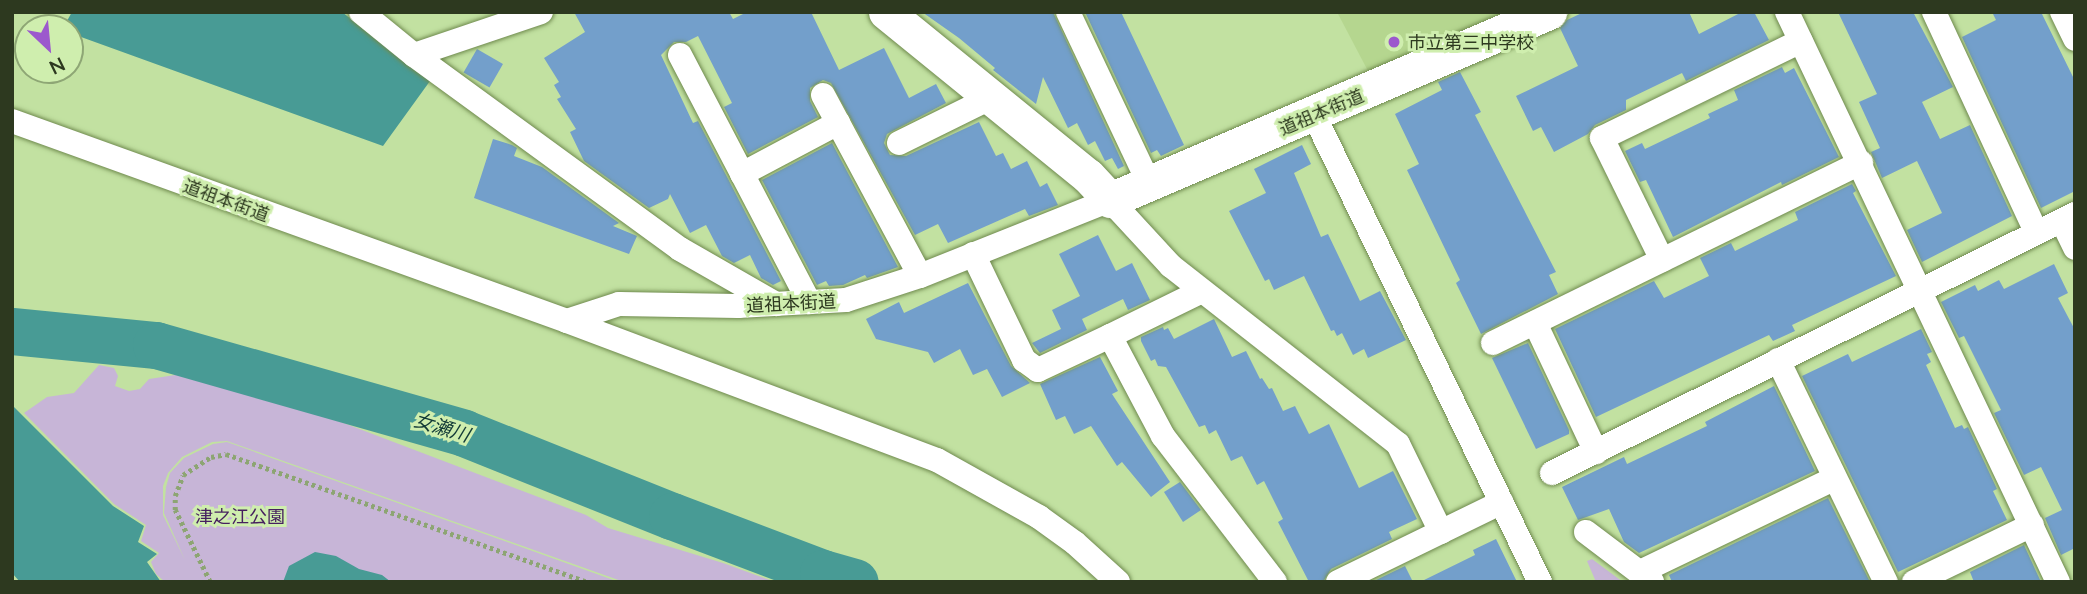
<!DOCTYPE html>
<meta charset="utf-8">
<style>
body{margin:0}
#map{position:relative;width:2087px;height:594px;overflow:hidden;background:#c2e1a1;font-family:Lato,"Noto Sans JP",sans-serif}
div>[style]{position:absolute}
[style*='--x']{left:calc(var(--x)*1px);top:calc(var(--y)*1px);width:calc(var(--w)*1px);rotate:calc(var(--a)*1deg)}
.built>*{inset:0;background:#b5d68f}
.green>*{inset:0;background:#c7b5d7}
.water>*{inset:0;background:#489b95}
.river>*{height:47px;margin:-23.5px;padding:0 23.5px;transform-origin:23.5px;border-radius:23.5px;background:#489b95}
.building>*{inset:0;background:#739fcb;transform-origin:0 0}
.path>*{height:4.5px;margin-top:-2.25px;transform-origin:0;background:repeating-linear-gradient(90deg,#8da573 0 3.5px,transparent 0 7px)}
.roads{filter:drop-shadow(0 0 2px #6f8a4e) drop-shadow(0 0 2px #6f8a4e)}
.street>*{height:24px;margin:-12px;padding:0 12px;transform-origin:12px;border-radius:12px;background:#fff}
.secondary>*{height:35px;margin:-17.5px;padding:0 17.5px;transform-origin:17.5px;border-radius:17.5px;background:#fff}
.dots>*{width:19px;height:19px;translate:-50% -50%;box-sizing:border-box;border:4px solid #cfeeae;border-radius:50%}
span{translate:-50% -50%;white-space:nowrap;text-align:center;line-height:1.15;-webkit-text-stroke:6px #cfeeae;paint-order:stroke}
.poi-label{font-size:18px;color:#2d391f}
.left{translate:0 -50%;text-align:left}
.street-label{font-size:18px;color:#2d391f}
.park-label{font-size:18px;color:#46205f}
.water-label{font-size:19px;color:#123a37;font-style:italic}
.frame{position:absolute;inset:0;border:14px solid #2d391f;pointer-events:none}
.north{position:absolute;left:14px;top:14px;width:70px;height:70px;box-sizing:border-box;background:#cfeeae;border:2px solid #8ea675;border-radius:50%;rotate:154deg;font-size:19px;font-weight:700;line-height:28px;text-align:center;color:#2d391f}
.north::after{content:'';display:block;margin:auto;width:24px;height:32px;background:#9c58cd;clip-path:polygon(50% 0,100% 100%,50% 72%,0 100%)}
</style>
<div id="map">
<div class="built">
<div style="clip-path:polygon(1337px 12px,1505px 12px,1368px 71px)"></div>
</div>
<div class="green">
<div style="clip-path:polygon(99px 365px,114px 368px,118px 376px,115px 386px,129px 391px,140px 389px,149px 379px,182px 374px,270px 395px,586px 515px,608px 528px,723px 563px,775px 582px,624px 582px,227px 441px,212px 442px,182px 457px,168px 473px,163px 486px,163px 515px,185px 560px,164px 513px,166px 487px,170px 473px,184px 458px,213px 444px,227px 442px,619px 582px,165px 582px,156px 574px,151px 562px,159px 553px,141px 541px,146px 525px,114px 504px,24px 413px,47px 397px,74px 393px)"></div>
<div style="clip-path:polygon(1592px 559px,1623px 582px,1596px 582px,1587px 561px)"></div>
</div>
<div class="water">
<div style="clip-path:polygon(72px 12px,342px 12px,430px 81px,383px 146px,70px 33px,70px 28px,63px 28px)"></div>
<div style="clip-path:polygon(12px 405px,113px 506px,144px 526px,138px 542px,157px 554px,147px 562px,161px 582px,20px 582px,12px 573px)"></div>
<div style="clip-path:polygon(315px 552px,336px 556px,359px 569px,382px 575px,391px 582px,283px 582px,289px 566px)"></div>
</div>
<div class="river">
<div style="--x:12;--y:331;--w:145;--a:5.6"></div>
<div style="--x:156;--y:345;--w:320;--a:15.9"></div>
<div style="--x:464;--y:433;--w:224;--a:21.8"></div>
<div style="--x:672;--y:516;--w:161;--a:20.7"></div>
<div style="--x:823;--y:573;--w:33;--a:16"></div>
</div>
<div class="building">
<div style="clip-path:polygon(574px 12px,729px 12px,733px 19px,747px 12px,811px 12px,839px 70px,884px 48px,909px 98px,936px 84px,946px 103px,887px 134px,884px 143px,890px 155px,906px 156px,979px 122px,996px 156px,1003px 153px,1011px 169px,1027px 161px,1040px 187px,1047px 183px,1058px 205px,1029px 216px,1025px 209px,948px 243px,938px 224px,915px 235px,831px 83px,823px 80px,810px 88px,810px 101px,818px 117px,748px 154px,724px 107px,732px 103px,698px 36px,686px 42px,674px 42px,661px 55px,693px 123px,698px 121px,781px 281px,773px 285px,761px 278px,750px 255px,734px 263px,722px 256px,706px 225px,690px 233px,670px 194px,668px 199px,649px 208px,584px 161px,570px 132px,576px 129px,557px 99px,561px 97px,554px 85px,559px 82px,544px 58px,585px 32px)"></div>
<div style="clip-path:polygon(922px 12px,1053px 12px,1124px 166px,1118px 169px,1112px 158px,1105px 161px,1095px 141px,1088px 145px,1077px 123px,1068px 128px,1043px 77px,1036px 104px,993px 70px,995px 68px,959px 38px)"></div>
<div style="clip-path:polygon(1085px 12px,1121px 12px,1184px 145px,1161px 156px,1157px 150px,1151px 153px)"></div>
<div style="clip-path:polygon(1584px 12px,1689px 12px,1699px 34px,1742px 12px,1754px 12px,1769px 40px,1686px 81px,1682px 73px,1626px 100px,1626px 110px,1595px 125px,1588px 134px,1554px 152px,1541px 127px,1533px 131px,1516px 96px,1578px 66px,1560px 28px,1567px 20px)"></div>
<div style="clip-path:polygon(1838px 12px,1913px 12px,1953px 87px,1922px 102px,1940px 139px,1970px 125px,2012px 216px,1922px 262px,1907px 230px,1942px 213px,1917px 161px,1882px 178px,1871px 152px,1880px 148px,1859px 102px,1877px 94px)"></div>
<div style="clip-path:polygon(1992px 12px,2041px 12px,2075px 81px,2075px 191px,2041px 208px,1962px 37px,1996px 20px)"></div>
<div style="left:477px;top:49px;width:30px;height:27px;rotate:30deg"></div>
<div style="clip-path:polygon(1782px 67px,1785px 73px,1794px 68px,1839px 157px,1782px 185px,1781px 182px,1673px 237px,1646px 180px,1640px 182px,1625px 151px,1642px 143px,1645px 149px,1710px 118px,1708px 114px,1738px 100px,1734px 90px)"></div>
<div style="clip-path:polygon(1460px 72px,1481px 112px,1475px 115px,1556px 272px,1549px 275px,1558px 294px,1481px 334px,1456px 283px,1460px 280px,1407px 170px,1419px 164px,1395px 114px,1442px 90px,1438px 82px)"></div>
<div style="clip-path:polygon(493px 139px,512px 145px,517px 148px,514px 156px,542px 167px,619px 223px,613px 226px,637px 236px,629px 254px,474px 198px)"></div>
<div style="clip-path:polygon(832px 143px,898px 267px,867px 278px,865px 275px,843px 285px,829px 286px,826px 281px,817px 285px,762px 180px)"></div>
<div style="clip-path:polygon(1302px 145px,1311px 164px,1294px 173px,1321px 237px,1328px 234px,1360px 301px,1380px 291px,1406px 340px,1368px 358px,1364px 349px,1353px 355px,1342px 333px,1337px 336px,1334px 330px,1331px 331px,1304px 276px,1274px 290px,1269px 279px,1265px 281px,1229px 211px,1266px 193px,1254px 169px)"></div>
<div style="clip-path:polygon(1852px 184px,1856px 191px,1853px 193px,1896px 276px,1792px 325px,1795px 331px,1773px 341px,1769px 335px,1596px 417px,1555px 329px,1654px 281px,1664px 298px,1709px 276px,1700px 258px,1731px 243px,1735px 251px,1798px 220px,1795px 212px)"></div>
<div style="clip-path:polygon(1098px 235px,1116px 271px,1132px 263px,1150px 300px,1128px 310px,1123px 299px,1082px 319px,1087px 330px,1040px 353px,1032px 343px,1061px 329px,1052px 310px,1080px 296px,1059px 254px)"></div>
<div style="clip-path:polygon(2054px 264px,2068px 293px,2058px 298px,2075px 330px,2075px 548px,2061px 555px,2045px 518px,2062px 510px,2041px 467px,2024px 475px,1994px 413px,2001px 410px,1964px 336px,1959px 338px,1941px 302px,1975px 285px,1978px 291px,1999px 280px,2004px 289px)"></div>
<div style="clip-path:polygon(968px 283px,1011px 366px,1030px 383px,1002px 397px,987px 369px,973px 375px,960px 349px,934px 363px,928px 352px,876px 339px,866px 319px,899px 302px,904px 313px)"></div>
<div style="clip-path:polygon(1214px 319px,1232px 357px,1246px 351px,1260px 379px,1262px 378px,1269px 389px,1272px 388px,1283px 411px,1295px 406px,1309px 434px,1329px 424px,1359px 488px,1393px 471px,1417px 519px,1389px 532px,1392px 539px,1331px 569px,1323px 582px,1309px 582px,1278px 522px,1283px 519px,1264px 481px,1257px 485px,1242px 456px,1231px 461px,1216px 430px,1209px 434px,1205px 425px,1199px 427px,1166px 367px,1158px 366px,1155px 359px,1151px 361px,1141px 341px,1141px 337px,1163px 327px,1164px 330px,1168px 328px,1174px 339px)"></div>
<div style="clip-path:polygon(1921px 329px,1932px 352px,1927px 354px,1931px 362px,1926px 365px,1955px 428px,1962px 425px,1964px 429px,1968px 427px,1997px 489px,1993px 491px,2007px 520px,1898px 572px,1802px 376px,1848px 354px,1852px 362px)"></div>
<div style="clip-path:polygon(1528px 343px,1569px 430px,1569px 434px,1536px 449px,1492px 358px)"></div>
<div style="clip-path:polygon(1100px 357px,1118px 391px,1112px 394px,1170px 482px,1151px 497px,1122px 462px,1117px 466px,1091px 426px,1074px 434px,1065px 416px,1056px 420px,1040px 384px)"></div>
<div style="clip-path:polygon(1774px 386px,1815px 471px,1639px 553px,1624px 542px,1609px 509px,1578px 520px,1562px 487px,1624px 457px,1627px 464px,1707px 426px,1705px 422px)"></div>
<div style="clip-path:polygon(1180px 482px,1201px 510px,1183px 522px,1164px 492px)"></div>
<div style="clip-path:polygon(1828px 498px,1869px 580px,1672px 582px,1669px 575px)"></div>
<div style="clip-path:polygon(1496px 539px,1517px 582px,1420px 582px,1475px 555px,1473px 550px)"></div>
<div style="clip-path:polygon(2024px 545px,2041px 582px,1974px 582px,1970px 572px)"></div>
<div style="clip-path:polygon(1405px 566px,1413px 582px,1372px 582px)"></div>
</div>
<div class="path">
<div style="--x:210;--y:582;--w:80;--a:-115.9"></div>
<div style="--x:175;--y:510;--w:14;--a:-90"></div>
<div style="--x:175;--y:496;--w:22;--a:-69"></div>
<div style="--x:183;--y:475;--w:33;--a:-33"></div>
<div style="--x:211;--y:457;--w:15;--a:-11"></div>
<div style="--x:226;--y:454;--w:384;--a:19.5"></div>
</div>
<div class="roads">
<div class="street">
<div style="--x:361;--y:12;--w:68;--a:39.1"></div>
<div style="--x:414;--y:55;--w:329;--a:36.1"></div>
<div style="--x:680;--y:249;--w:111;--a:29.8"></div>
<div style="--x:1068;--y:12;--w:189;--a:64.7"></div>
<div style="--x:1787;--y:12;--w:631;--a:64.57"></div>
<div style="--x:1934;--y:12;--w:242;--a:65.1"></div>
<div style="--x:2062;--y:12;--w:30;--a:64"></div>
<div style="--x:414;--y:55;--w:134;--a:-18.7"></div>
<div style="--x:680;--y:55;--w:279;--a:62.4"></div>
<div style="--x:823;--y:95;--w:205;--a:61.8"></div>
<div style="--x:1314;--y:115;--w:519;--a:64.18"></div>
<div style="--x:12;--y:121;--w:590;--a:19.82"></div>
<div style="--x:567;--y:321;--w:55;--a:-18.1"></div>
<div style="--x:619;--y:304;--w:119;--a:1"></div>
<div style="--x:738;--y:306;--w:108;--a:-3.2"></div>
<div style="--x:846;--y:300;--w:78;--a:-18"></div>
<div style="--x:920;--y:276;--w:205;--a:-21.8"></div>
<div style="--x:1110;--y:200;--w:90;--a:47.3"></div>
<div style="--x:1171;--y:266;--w:288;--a:38.1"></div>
<div style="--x:1398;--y:444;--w:98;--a:64"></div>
<div style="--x:899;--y:143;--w:104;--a:-26.3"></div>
<div style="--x:742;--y:174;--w:109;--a:-28"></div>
<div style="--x:2062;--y:221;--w:30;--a:64"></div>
<div style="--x:973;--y:254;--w:118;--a:64.3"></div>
<div style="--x:1024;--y:360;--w:17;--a:36"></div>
<div style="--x:1038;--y:370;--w:80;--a:-25.3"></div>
<div style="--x:1110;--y:336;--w:113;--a:62.1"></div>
<div style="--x:1163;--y:436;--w:184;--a:52.5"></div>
<div style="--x:1662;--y:260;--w:136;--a:-116.2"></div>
<div style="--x:1602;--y:138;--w:221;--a:-26"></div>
<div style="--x:567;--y:321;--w:395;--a:20.6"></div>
<div style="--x:937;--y:460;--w:117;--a:29.2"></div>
<div style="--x:1039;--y:517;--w:44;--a:35.8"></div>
<div style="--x:1075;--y:543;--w:58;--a:42.2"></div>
<div style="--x:1535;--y:323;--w:143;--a:64.7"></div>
<div style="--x:1110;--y:336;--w:102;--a:-26.1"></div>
<div style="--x:1493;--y:343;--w:410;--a:-26.1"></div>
<div style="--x:1778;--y:360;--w:247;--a:64.1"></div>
<div style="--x:1552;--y:473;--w:584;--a:-26.35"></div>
<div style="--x:1586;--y:532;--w:83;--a:37.1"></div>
<div style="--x:1640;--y:572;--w:216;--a:-25.7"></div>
<div style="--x:1338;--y:582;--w:182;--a:-26"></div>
<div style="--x:1914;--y:582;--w:131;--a:-25.8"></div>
</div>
<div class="secondary">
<div style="--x:886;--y:12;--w:260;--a:39.1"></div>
<div style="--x:1088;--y:176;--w:33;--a:47"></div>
<div style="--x:1110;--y:200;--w:478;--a:-23.2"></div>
</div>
</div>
<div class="dots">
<div style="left:1394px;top:42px;background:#9c58cd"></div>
</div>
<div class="poi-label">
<span class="left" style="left:1408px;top:42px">市立第三中学校</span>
</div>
<div class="street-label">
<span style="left:1321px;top:112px;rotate:-23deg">道祖本街道</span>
<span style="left:226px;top:200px;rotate:20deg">道祖本街道</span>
<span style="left:791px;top:303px;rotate:-3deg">道祖本街道</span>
</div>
<div class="park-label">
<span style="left:240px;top:516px">津之江公園</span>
</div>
<div class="water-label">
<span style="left:442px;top:427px;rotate:17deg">女瀬川</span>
</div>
<div class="frame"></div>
<div class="north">N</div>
</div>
